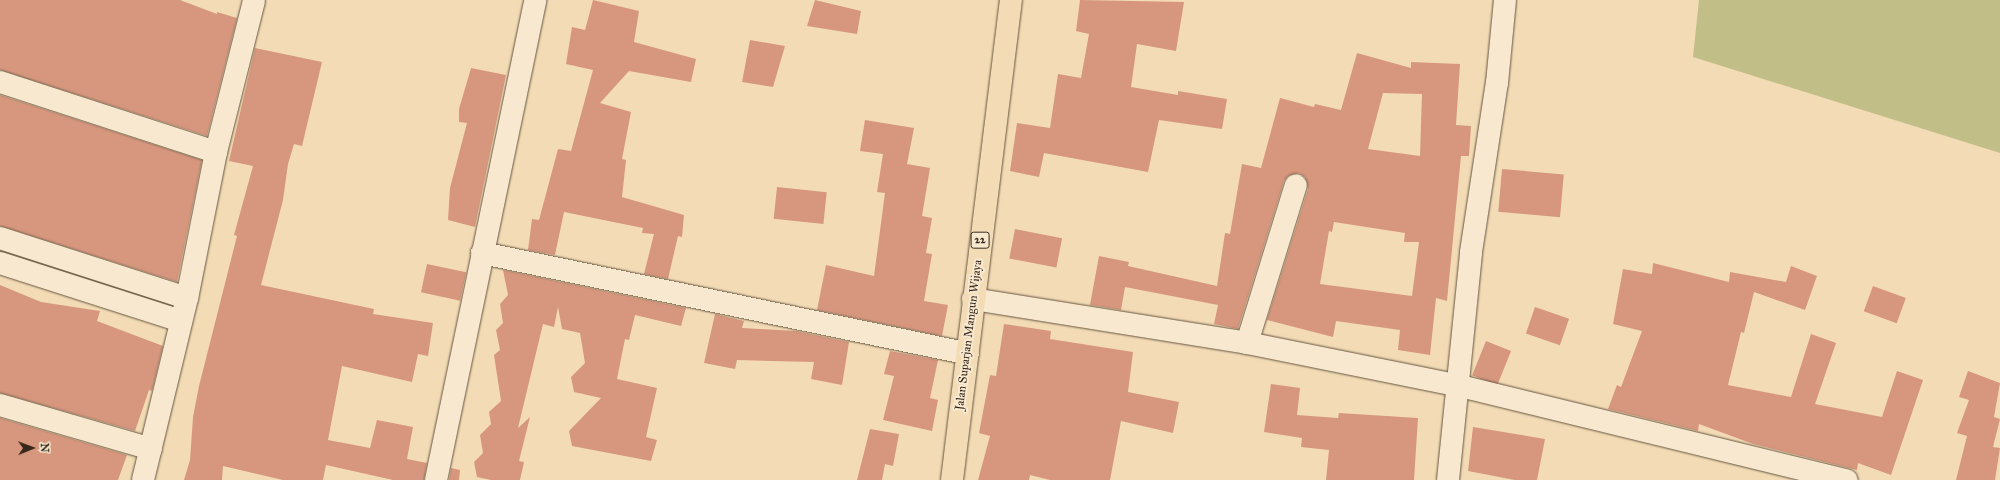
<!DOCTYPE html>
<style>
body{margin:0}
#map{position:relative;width:2000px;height:480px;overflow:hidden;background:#f3dcb5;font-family:"IM FELL Great Primer",serif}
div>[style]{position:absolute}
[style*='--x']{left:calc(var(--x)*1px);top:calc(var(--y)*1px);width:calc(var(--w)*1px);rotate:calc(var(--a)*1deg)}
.green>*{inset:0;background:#c2be88}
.building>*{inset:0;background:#d6977e;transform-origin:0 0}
.roads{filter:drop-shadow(0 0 1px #665542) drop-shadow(0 0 1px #665542)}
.minor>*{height:22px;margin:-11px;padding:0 11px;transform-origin:11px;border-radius:11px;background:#f7e8cf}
.trunk>*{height:22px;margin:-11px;padding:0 11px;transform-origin:11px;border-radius:11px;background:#f3dcb5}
span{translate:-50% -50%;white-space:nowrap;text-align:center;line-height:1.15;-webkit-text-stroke:4px #f7e8cf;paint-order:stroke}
.shield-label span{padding:1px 3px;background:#f7e8cf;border:1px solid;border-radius:3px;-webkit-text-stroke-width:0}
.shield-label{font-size:11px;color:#37281c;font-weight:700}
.street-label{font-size:12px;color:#37281c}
.north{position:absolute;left:12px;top:428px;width:40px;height:40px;-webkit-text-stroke:3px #f7e8cf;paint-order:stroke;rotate:89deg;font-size:11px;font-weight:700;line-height:16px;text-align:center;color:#37281c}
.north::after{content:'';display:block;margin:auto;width:14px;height:18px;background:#37281c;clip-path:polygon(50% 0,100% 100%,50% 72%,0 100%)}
</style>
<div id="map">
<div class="green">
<div style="clip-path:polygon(1699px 0,2000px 0,2000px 153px,1693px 57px)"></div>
</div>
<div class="building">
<div style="clip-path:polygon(0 0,180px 0,217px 14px,217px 12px,237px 18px,207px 136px,0 70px)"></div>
<div style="clip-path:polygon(593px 0,639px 11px,634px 42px,696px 59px,691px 82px,629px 71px,600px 103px,631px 112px,622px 159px,626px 160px,622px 197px,684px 215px,682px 237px,678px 236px,668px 279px,644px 274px,654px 234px,642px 233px,643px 228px,564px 212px,555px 255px,528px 250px,532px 219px,539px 220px,558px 149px,571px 151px,593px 70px,566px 64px,572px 27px,585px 30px)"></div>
<div style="clip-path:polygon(815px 0,861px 11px,857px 34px,807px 26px)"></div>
<div style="clip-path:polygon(1080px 0,1184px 2px,1176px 51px,1137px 44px,1131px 87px,1178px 95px,1178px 91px,1227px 99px,1222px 129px,1159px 120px,1148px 172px,1044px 153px,1039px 177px,1010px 171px,1017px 123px,1050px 128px,1058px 74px,1081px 78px,1089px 34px,1076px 31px)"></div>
<div style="clip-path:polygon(750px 40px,785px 46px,773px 87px,742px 82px)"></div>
<div style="clip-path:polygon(255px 48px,322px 62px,302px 146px,294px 144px,288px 164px,283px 200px,261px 285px,374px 309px,373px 314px,433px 323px,428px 356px,418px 354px,412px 382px,342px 366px,328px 440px,370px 448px,377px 420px,413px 427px,407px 459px,427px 463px,424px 480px,393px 480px,326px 465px,323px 480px,283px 480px,223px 466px,222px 480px,184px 480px,190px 460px,193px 417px,199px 386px,237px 236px,234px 235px,253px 166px,229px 161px)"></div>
<div style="clip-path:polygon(evenodd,1357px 53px,1411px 68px,1411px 62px,1460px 64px,1456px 125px,1471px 126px,1469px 156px,1461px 156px,1447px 301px,1436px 298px,1430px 355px,1398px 350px,1400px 330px,1336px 321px,1333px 337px,1267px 320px,1308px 189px,1305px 177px,1299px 173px,1288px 176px,1284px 181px,1238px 329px,1214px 324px,1218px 305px,1125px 287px,1121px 310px,1090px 305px,1099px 256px,1129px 262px,1128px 266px,1217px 286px,1225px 233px,1230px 234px,1242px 164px,1261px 168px,1280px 98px,1314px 107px,1315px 104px,1341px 110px,1357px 53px,1383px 93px,1422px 94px,1420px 156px,1368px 149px,1383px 93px,1357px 53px,1334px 222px,1405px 233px,1404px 242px,1419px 242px,1412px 296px,1320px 284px,1329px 231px,1332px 232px,1334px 222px)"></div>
<div style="clip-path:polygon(471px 68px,506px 75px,475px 227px,448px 220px,450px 188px,467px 123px,459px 122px,459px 109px)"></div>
<div style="clip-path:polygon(0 95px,202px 160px,177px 282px,0 226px)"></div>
<div style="clip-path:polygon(865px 120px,914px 128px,907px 164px,930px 168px,922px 216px,932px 218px,926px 253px,932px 254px,924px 301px,948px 305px,942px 336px,817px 310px,826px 265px,874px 276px,885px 193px,877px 192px,883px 154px,860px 151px)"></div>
<div style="left:1502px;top:169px;width:62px;height:43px;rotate:5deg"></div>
<div style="left:777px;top:187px;width:50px;height:32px;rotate:6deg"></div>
<div style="left:1015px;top:229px;width:48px;height:30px;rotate:11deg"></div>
<div style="clip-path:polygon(1653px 263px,1729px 282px,1730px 272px,1786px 282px,1791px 266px,1817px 276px,1805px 310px,1754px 292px,1744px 333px,1741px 332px,1728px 385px,1791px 397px,1811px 334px,1836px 343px,1815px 404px,1882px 417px,1897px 371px,1923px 380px,1891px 475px,1858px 463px,1857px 470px,1753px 444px,1699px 424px,1698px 431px,1608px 409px,1617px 385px,1621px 387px,1642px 331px,1613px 324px,1623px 269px,1652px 274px)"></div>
<div style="left:427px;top:264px;width:40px;height:29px;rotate:12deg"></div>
<div style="clip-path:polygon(503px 270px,686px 308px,681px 326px,635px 315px,629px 340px,625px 339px,617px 379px,657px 388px,646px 437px,657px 440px,651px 461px,572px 446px,569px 431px,601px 398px,574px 392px,571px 377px,585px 363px,580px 333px,562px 329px,558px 307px,554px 327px,543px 324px,518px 428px,530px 417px,519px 461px,524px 462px,520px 480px,491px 480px,477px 477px,474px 462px,483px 453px,480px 435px,491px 424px,489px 412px,501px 401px,494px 355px,500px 350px,496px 330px,503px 323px,500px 304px,508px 295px)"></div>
<div style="clip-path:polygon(0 285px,41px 302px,100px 311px,97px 321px,163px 346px,152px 391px,149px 390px,135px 431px,0 393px)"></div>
<div style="left:1873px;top:286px;width:35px;height:27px;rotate:20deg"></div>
<div style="left:1535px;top:307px;width:36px;height:28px;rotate:19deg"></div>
<div style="clip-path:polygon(715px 314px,744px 321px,742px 328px,796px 331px,849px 342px,842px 385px,811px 379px,814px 362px,737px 360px,735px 369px,704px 363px)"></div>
<div style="clip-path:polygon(1004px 324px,1051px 331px,1050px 339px,1133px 352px,1128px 392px,1179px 402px,1173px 433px,1121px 421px,1110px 480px,1050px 480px,1030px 475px,1029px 480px,978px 480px,990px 436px,979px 433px,990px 375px,996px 376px)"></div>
<div style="left:1486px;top:341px;width:27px;height:37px;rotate:22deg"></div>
<div style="clip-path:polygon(890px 351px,938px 360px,930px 398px,938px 400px,932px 431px,883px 420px,894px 376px,884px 374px)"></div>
<div style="clip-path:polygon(1968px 371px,2000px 383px,1994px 417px,2000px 419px,1993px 447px,2000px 448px,1995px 480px,1956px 480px,1967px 436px,1957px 433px,1969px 400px,1959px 397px)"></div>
<div style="clip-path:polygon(1271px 384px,1300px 388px,1297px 415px,1338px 418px,1339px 413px,1418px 418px,1414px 480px,1326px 480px,1329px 450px,1301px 447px,1302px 438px,1264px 432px)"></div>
<div style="clip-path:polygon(0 418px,127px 455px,118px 480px,0 480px)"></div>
<div style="clip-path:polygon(1473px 427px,1545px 439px,1537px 480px,1515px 480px,1468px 471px)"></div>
<div style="clip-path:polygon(870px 429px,899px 434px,893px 466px,885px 464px,882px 480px,857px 480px)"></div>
<div style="clip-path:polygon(451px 468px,460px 470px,459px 480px,449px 480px)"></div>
</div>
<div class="roads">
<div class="minor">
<div style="--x:0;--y:82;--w:227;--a:18"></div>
<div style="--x:216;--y:152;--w:149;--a:101.2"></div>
<div style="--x:187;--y:298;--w:187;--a:103.6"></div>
<div style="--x:216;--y:152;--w:156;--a:-75.9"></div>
<div style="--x:0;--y:238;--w:196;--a:17.8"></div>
<div style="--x:482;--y:253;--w:496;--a:11.7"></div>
<div style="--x:0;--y:263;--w:190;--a:17.8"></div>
<div style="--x:973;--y:299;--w:278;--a:9.1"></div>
<div style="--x:1247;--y:343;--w:213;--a:11.4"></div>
<div style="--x:1456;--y:385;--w:402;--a:13.7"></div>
<div style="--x:1247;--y:343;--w:165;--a:-72.8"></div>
<div style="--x:0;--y:405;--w:157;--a:16.2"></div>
<div style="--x:436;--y:480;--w:490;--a:-78.3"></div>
<div style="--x:1448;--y:480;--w:229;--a:-84.2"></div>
<div style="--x:1471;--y:252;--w:171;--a:-81.3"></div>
<div style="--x:1497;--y:83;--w:83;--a:-84.5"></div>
</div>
<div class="trunk">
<div style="--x:952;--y:480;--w:484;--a:-83"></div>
</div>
</div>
<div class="shield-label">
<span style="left:980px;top:240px">22</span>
</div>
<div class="street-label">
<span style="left:969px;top:335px;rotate:-83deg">Jalan Suparjan Mangun Wijaya</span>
</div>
<div class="north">N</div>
</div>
